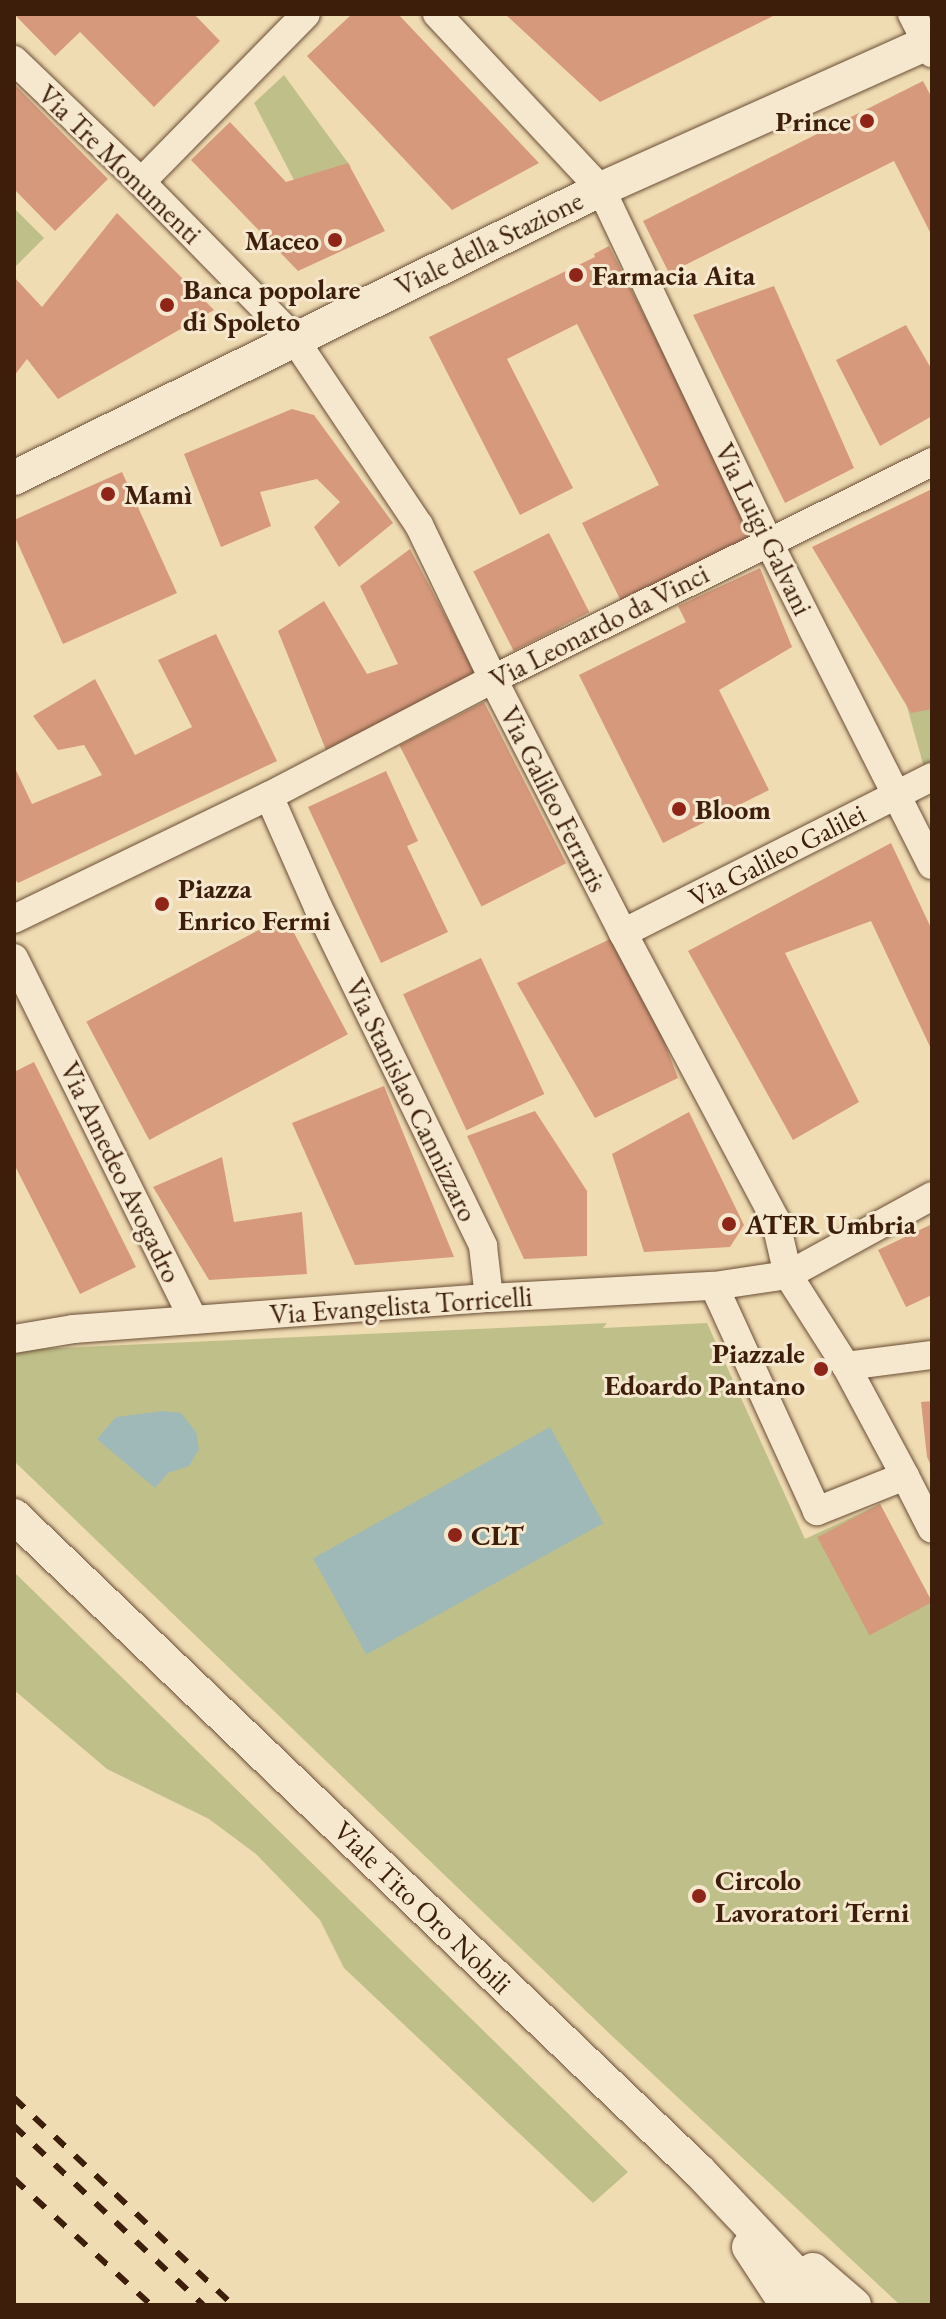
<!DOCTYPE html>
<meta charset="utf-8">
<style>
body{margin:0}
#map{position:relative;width:946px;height:2319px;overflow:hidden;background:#f0dcb3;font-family:"EB Garamond",serif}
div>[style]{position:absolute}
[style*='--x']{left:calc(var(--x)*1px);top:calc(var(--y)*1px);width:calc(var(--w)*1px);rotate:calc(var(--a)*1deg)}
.green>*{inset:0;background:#bfbf89}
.water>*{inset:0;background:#9eb9b7;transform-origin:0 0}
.building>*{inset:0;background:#d6997c;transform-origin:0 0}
.roads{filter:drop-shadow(0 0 2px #6a4e35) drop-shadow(0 0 2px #6a4e35)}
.minor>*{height:28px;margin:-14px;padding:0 14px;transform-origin:14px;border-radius:14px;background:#f5e8ce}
.tertiary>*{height:34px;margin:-17px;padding:0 17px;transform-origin:17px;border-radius:17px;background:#f5e8ce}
.rail>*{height:6px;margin-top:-3px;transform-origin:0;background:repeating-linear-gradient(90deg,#3d1e0b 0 14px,transparent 0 28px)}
.dots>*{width:22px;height:22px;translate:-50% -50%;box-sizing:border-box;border:4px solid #f5e8ce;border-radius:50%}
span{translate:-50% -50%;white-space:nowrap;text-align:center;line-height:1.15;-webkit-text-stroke:6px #f5e8ce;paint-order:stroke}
.poi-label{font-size:28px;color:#3d1e0b;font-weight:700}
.right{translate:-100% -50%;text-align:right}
.left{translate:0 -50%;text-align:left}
.street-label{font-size:28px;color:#3d1e0b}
.frame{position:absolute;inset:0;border:16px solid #3d1e0b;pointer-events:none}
</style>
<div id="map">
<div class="green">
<div style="clip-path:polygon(284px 75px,351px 167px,295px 182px,254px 103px)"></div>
<div style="clip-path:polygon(14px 208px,44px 238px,15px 267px,14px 266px)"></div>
<div style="clip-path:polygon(932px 696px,932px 767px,925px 771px,906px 703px)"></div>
<div style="clip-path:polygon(607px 1323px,603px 1328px,707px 1323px,805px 1539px,880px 1504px,932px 1604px,932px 2305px,900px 2305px,611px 2035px,14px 1461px,14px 1350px)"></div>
<div style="clip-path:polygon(14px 1572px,628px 2172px,593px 2203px,344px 1968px,320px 1920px,256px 1854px,209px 1819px,107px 1769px,14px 1690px)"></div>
</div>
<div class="water">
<div style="clip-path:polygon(163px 1411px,181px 1413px,196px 1432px,199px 1449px,189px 1466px,168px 1473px,155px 1488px,97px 1439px,116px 1417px)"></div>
<div style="left:550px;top:1427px;width:110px;height:271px;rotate:61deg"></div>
</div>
<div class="building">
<div style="clip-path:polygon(14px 14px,194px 14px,220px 41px,154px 107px,80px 32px,55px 56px)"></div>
<div style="clip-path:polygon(352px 14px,398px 14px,539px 163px,452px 210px,307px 56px)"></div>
<div style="clip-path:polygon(505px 14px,777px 14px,600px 102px)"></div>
<div style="clip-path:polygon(923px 81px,932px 98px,932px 236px,894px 161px,669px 273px,643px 221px)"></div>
<div style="clip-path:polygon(14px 84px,108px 179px,55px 231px,14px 189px)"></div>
<div style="clip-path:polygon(230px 122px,286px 182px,348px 163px,385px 231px,298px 271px,191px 160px)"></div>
<div style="clip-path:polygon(117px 213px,214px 310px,58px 399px,27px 359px,14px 376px,14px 277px,42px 307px)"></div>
<div style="clip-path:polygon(609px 246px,756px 535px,622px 603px,582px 523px,659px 485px,577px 324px,507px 359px,573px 488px,520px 515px,429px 337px,595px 257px,594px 254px)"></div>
<div style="clip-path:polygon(774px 286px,854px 468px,785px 503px,693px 315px)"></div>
<div style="clip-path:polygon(906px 325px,932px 370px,932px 416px,880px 446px,836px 360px)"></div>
<div style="clip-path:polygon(292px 409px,314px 415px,393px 523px,339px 567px,314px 527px,340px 502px,317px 479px,260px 492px,271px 526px,221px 547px,184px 454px)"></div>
<div style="clip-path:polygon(122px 472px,177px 593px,63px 644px,14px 535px,14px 520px)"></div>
<div style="clip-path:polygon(932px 489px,932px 709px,911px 713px,812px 547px)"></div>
<div style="left:549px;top:533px;width:89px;height:85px;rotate:63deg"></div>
<div style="clip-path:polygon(410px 549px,477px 676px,326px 750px,278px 631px,324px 601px,367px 674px,398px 664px,360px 586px)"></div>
<div style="clip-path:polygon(760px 568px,792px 647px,719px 690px,769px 790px,663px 843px,579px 675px,686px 622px,678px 606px)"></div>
<div style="clip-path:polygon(216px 634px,277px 761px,18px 883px,14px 878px,14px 766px,32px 804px,102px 775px,84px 745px,58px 750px,33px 716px,95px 679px,135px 755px,192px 727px,158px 660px)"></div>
<div style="left:484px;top:702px;width:181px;height:95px;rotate:63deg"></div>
<div style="clip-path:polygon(386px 771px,418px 841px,407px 846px,448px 932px,381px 963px,308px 807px)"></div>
<div style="clip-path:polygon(891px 843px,932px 930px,932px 1051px,871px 921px,785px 953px,859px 1102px,793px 1140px,688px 951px)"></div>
<div style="left:285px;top:916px;width:134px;height:225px;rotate:62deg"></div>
<div style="clip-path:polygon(623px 933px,678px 1078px,595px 1118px,517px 983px)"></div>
<div style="left:481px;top:958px;width:150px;height:86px;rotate:65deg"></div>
<div style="clip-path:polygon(34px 1062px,136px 1267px,80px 1294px,14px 1164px,14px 1072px)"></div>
<div style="clip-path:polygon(384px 1086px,454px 1257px,355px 1265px,292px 1123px)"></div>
<div style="clip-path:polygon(535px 1111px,587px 1191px,587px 1256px,524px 1259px,467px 1136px)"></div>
<div style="clip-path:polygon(689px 1112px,744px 1225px,730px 1247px,644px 1252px,612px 1154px)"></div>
<div style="clip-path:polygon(222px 1157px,234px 1222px,302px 1212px,307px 1274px,209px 1280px,153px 1187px)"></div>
<div style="clip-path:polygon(932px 1224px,932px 1295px,906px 1307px,878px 1250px)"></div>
<div style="clip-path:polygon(932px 1401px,932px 1468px,927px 1457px,921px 1402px)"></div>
<div style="left:880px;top:1504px;width:111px;height:71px;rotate:62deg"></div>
</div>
<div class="roads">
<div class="minor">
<div style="--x:437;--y:14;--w:240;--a:46.9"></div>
<div style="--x:601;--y:189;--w:390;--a:64.6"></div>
<div style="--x:768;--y:541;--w:363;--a:63.2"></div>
<div style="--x:912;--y:14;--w:44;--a:62.9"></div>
<div style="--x:14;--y:60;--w:176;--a:43.8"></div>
<div style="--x:141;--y:182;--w:217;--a:45.6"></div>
<div style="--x:293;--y:337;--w:226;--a:56.2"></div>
<div style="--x:419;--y:525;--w:171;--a:64.3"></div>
<div style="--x:493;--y:679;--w:285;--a:62.9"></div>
<div style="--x:623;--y:933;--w:324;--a:62"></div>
<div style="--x:775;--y:1219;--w:57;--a:76.9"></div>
<div style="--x:788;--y:1275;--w:108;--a:57.5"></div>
<div style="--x:846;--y:1366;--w:125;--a:61.8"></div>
<div style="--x:905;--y:1476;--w:95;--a:158.3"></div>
<div style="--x:817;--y:1511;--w:247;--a:-114.6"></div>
<div style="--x:141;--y:182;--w:235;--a:-45.5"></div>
<div style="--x:269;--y:796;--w:121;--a:66.2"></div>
<div style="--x:318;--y:907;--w:377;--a:64"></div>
<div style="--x:483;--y:1246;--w:52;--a:83.4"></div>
<div style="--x:14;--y:919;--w:283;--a:-25.8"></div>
<div style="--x:269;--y:796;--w:253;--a:-27.6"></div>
<div style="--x:493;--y:679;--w:490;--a:-26.3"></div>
<div style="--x:623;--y:933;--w:346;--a:-26.8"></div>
<div style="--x:14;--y:958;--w:404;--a:63.6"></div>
<div style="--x:14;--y:1339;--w:61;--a:-9.5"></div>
<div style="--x:74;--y:1329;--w:416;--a:-4.3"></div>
<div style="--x:489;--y:1298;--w:225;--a:-3.1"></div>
<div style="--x:714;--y:1286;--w:75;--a:-8.5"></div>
<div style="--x:788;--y:1275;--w:164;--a:-28.7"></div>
<div style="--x:846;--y:1366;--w:87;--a:-7.3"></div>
<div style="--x:905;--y:1476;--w:59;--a:63"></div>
</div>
<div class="tertiary">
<div style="--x:14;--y:478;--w:654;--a:-26.21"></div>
<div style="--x:601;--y:189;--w:357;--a:-24.1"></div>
<div style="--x:14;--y:1516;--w:946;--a:43.72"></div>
<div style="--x:698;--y:2170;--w:185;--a:46.7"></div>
<div style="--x:749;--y:2247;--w:69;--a:56.8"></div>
<div style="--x:813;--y:2270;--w:54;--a:40.5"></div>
</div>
</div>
<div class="rail">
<div style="--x:14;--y:2098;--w:301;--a:43.4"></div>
<div style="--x:14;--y:2126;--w:260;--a:43.4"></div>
<div style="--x:14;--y:2179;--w:186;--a:42.6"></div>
</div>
<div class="dots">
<div style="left:867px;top:121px;background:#8f2418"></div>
<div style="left:335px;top:240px;background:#8f2418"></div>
<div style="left:576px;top:275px;background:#8f2418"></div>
<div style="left:167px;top:305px;background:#8f2418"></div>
<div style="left:108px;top:494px;background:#8f2418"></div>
<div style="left:679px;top:809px;background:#8f2418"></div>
<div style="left:162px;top:904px;background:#8f2418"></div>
<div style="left:729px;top:1224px;background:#8f2418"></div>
<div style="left:821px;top:1369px;background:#8f2418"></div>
<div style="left:455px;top:1535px;background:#8f2418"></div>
<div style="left:699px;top:1896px;background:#8f2418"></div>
</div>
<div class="poi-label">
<span class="right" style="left:851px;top:121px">Prince</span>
<span class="right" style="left:319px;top:240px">Maceo</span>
<span class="left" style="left:592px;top:275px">Farmacia Aita</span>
<span class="left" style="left:183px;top:305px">Banca popolare<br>di Spoleto</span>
<span class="left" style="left:124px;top:494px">Mamì</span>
<span class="left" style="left:695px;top:809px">Bloom</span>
<span class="left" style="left:178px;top:904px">Piazza<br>Enrico Fermi</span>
<span class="left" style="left:745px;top:1224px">ATER Umbria</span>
<span class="right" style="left:805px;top:1369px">Piazzale<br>Edoardo Pantano</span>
<span class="left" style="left:471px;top:1535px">CLT</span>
<span class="left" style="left:715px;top:1896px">Circolo<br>Lavoratori Terni</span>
</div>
<div class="street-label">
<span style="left:120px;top:164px;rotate:44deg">Via Tre Monumenti</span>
<span style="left:489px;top:243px;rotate:-26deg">Viale della Stazione</span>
<span style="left:764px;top:529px;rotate:64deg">Via Luigi Galvani</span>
<span style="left:599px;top:626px;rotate:-27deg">Via Leonardo da Vinci</span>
<span style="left:554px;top:799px;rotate:63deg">Via Galileo Ferraris</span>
<span style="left:777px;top:855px;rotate:-27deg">Via Galileo Galilei</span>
<span style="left:412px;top:1100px;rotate:64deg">Via Stanislao Cannizzaro</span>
<span style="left:121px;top:1172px;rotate:64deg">Via Amedeo Avogadro</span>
<span style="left:401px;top:1305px;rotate:-4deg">Via Evangelista Torricelli</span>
<span style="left:423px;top:1907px;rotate:44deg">Viale Tito Oro Nobili</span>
</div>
<div class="frame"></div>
</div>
